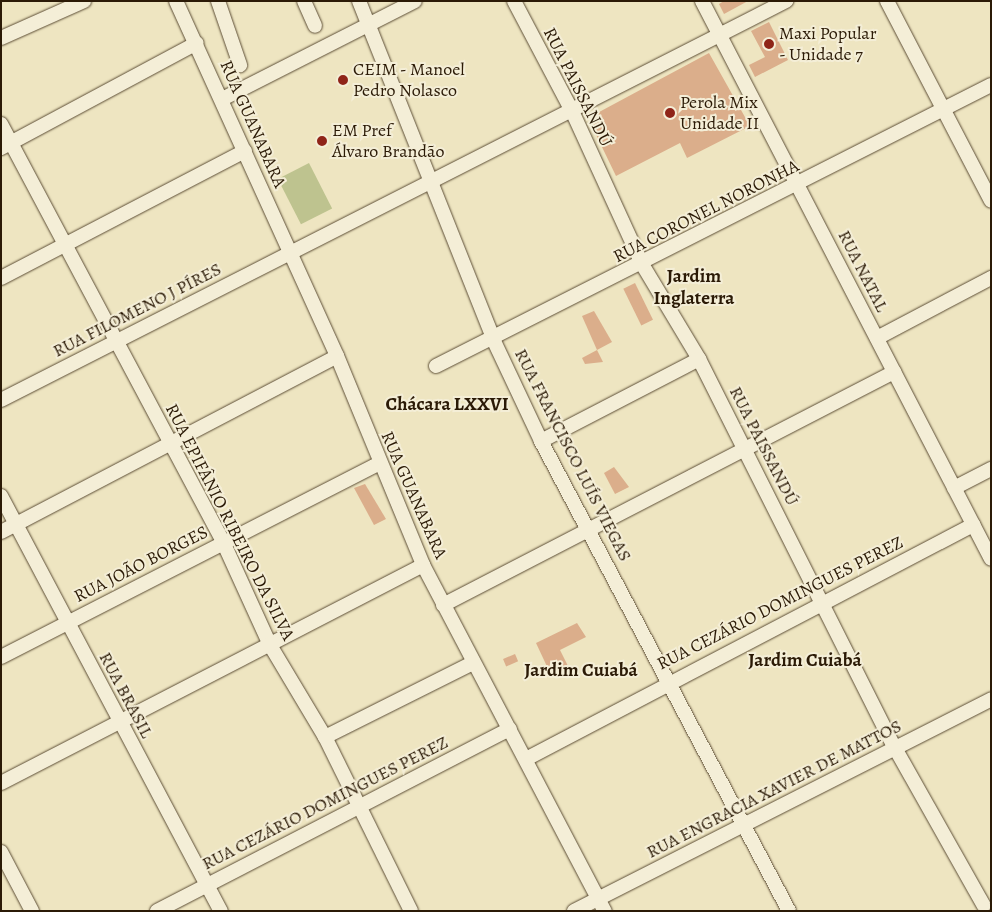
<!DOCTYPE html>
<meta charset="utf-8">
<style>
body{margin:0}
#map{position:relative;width:992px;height:912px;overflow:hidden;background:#eee5c1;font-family:Alegreya,serif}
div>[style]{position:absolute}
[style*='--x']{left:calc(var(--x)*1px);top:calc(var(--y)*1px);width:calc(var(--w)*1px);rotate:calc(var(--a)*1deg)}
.green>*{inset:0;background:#bec38f;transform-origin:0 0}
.building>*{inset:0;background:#dbae8b;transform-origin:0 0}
.roads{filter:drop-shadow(0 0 1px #5c4d35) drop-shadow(0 0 1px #5c4d35)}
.minor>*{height:14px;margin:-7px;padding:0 7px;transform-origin:7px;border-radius:7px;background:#f4eed7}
.dots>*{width:14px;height:14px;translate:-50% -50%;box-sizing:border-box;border:2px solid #f4eed7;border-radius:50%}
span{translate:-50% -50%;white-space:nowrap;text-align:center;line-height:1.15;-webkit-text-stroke:4px #f4eed7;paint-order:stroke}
.poi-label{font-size:18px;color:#2b1a06}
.left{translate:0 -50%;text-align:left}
.street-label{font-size:18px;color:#2b1a06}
.neighbourhood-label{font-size:19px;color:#2b1a06;font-weight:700}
.frame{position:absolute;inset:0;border:2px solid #2b1a06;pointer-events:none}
</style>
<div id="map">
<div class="green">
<div style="left:309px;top:163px;width:51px;height:35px;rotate:63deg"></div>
</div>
<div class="building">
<div style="clip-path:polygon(724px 1px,748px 1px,724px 14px,719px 4px)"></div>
<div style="clip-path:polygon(769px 22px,788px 60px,755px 77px,749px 65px,765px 57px,751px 31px)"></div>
<div style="clip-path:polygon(709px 53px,750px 126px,687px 158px,680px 143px,616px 176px,588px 118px)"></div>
<div style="left:635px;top:283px;width:41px;height:13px;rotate:64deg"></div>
<div style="clip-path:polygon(594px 311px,612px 342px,597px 350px,582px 316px)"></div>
<div style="clip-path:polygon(597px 350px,603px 362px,585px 364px,582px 358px)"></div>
<div style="clip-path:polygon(614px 467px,629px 487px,615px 494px,604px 473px)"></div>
<div style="clip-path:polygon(365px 484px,386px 519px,374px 525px,354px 488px)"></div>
<div style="clip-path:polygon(577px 623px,586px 637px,560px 650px,568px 666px,551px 675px,536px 643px)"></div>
<div style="left:515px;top:654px;width:8px;height:13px;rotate:67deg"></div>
</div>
<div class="roads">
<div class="minor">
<div style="--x:176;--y:1;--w:390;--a:65.6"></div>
<div style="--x:337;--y:356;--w:226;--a:67.6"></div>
<div style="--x:423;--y:565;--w:391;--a:62.3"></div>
<div style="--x:218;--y:1;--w:68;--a:71"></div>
<div style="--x:304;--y:1;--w:27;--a:66"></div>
<div style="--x:359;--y:1;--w:366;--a:68.3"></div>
<div style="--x:494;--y:341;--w:110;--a:64.8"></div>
<div style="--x:541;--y:441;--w:531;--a:62.18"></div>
<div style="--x:514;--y:1;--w:124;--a:62.2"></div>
<div style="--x:572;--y:111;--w:168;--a:65.4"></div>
<div style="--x:642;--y:264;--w:111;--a:59"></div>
<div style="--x:699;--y:359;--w:436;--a:63.3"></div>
<div style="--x:895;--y:748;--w:181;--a:60.6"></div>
<div style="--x:702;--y:1;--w:628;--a:62.62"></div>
<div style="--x:887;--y:1;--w:225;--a:62.5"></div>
<div style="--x:1;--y:38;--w:91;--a:-24"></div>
<div style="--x:222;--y:99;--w:216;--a:-26.9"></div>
<div style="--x:1;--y:124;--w:476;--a:62"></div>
<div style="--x:224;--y:544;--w:111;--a:65.5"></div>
<div style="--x:270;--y:645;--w:107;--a:59.1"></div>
<div style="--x:325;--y:737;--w:194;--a:63.7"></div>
<div style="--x:1;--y:148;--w:222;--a:-28.2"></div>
<div style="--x:1;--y:278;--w:275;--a:-27.5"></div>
<div style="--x:877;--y:338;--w:129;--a:-27.8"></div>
<div style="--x:436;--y:366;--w:622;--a:-26.85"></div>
<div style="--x:1;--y:400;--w:881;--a:-26.94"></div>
<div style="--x:541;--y:441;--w:178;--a:-27.4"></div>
<div style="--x:954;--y:488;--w:42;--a:-27.2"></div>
<div style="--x:1;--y:496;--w:470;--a:62.1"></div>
<div style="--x:1;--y:532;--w:379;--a:-27.6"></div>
<div style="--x:443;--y:605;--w:508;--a:-27.32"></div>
<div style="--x:1;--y:657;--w:424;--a:-27.1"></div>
<div style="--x:325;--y:737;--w:165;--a:-26.6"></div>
<div style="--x:526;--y:759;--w:505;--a:-27.63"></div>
<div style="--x:1;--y:783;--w:475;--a:-27.3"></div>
<div style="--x:1;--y:852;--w:67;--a:62.3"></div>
<div style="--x:157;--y:911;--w:397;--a:-27.3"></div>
<div style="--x:574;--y:911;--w:468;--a:-26.9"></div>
</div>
</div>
<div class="dots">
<div style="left:769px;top:44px;background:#8f2418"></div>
<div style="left:343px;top:80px;background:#8f2418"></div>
<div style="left:670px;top:113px;background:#8f2418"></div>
<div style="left:322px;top:141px;background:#8f2418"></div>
</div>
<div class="poi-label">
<span class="left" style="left:779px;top:44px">Maxi Popular<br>- Unidade 7</span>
<span class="left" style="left:353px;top:80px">CEIM - Manoel<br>Pedro Nolasco</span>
<span class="left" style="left:680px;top:113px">Perola Mix<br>Unidade II</span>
<span class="left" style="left:332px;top:141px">EM Pref<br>Álvaro Brandão</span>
</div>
<div class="street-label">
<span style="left:578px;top:87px;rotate:63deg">RUA PAISSANDÚ</span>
<span style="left:253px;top:124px;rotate:66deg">RUA GUANABARA</span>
<span style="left:706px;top:211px;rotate:-27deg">RUA CORONEL NORONHA</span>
<span style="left:863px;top:271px;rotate:63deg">RUA NATAL</span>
<span style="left:137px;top:310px;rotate:-27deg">RUA FILOMENO J PÍRES</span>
<span style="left:764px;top:446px;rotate:63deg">RUA PAISSANDÚ</span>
<span style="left:573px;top:455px;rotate:63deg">RUA FRANCISCO LUÍS VIEGAS</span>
<span style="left:414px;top:495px;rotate:66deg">RUA GUANABARA</span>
<span style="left:230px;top:522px;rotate:63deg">RUA EPIFÂNIO RIBEIRO DA SILVA</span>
<span style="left:141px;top:564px;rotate:-27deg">RUA JOÃO BORGES</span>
<span style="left:780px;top:603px;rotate:-27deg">RUA CEZÁRIO DOMINGUES PEREZ</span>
<span style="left:126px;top:695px;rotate:62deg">RUA BRASIL</span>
<span style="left:774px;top:789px;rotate:-27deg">RUA ENGRACIA XAVIER DE MATTOS</span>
<span style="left:325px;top:803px;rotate:-27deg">RUA CEZÁRIO DOMINGUES PEREZ</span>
</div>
<div class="neighbourhood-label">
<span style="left:694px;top:288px">Jardim<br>Inglaterra</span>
<span style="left:447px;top:405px">Chácara LXXVI</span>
<span style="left:805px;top:661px">Jardim Cuiabá</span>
<span style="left:581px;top:671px">Jardim Cuiabá</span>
</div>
<div class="frame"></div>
</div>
